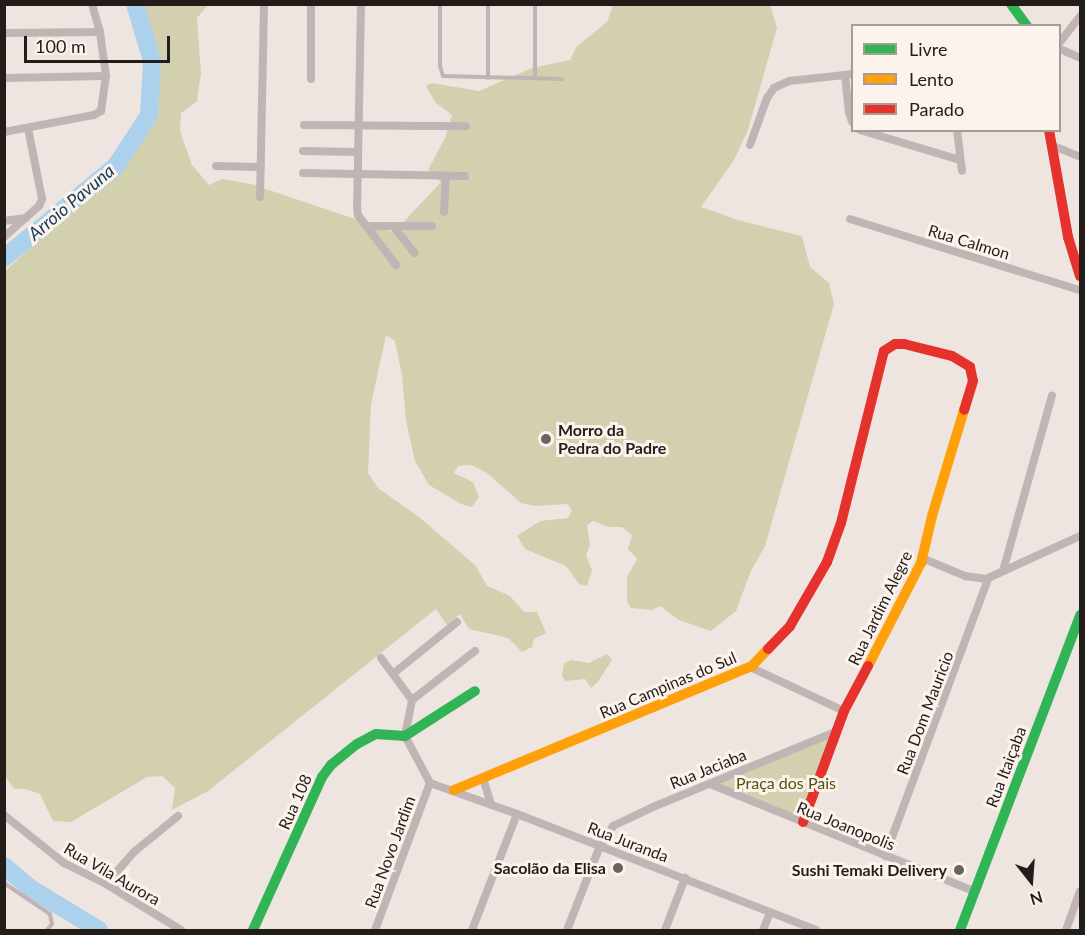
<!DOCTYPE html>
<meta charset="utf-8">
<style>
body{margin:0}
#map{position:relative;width:1085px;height:935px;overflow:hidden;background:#efe5e0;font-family:Lato,sans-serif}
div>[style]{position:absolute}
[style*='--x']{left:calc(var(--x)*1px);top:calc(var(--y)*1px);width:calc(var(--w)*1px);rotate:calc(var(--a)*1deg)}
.green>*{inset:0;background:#d2d0ae}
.river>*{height:18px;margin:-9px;padding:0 9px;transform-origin:9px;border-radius:9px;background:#acd1ed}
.lane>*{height:4px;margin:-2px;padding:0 2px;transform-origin:2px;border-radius:2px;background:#c0b5b4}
.street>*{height:8px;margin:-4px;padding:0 4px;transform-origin:4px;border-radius:4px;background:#c0b5b4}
.fast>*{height:10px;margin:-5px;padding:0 5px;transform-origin:5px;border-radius:5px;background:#30b455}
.slow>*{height:10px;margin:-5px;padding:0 5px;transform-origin:5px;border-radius:5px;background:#ff9f0a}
.jam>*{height:10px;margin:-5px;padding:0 5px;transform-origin:5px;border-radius:5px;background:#e5322d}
.dots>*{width:16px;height:16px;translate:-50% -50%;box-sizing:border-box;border:3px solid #fdf3ed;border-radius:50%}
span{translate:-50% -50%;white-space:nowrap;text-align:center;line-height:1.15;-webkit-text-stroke:6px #fdf3ed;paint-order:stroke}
.street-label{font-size:16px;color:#231d1a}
.poi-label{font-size:16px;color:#231d1a;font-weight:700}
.left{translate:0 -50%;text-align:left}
.right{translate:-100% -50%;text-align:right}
.park-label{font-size:16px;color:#525408}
.water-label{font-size:18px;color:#103d59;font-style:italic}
.frame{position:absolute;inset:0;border:6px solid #231d1a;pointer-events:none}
.legend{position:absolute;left:851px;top:24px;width:210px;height:108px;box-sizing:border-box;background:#fdf3ed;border:2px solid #a69d99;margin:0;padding:8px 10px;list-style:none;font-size:18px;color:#231d1a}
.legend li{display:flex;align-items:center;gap:12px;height:30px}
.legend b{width:30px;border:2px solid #a69d99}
.north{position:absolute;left:1001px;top:851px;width:60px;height:60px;-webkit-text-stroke:4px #fdf3ed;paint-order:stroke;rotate:163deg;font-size:16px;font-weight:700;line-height:24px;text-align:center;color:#231d1a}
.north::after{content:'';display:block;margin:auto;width:21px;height:27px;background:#231d1a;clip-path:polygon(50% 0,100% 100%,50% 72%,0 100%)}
.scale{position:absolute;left:24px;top:36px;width:146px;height:27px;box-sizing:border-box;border:3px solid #231d1a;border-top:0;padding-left:8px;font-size:18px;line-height:21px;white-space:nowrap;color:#231d1a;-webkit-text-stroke:4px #fdf3ed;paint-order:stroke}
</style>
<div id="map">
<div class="green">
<div style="clip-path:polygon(770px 4px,777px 28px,748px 130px,734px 160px,701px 207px,738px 220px,802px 236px,810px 267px,829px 283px,834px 304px,765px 546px,750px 573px,736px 611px,711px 631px,679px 620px,660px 606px,652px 610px,631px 608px,627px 601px,627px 577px,637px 559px,628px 549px,632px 535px,622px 527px,609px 527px,593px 521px,587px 525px,590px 545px,586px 555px,592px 570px,587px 586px,579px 584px,566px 566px,525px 549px,517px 536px,540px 521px,568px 518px,572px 511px,568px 504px,535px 506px,521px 503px,487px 473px,471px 465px,458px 466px,454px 473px,473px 482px,479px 497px,472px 507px,461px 504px,429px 485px,415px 461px,406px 421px,402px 375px,395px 341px,386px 335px,371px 404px,368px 473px,378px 488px,419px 517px,476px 566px,487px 586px,510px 596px,524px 612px,537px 612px,546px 633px,534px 639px,532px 647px,522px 652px,508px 638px,469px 629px,460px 614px,447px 625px,436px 609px,208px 791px,172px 810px,175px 788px,162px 776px,147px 777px,71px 822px,53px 821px,40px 794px,26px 789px,14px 789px,5px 776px,4px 272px,124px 162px,155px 123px,158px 78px,157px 55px,141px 5px,208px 5px,197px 18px,201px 73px,197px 101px,181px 113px,180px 131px,192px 165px,209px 185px,222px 179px,251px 184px,394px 232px,441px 182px,428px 170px,445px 138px,452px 115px,435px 102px,426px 86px,432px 83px,479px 91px,532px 68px,570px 60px,577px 46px,607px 22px,613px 5px)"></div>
<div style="clip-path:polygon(607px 654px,612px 660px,597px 683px,591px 688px,585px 679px,565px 681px,562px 676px,564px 663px,571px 660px,589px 663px)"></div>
<div style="clip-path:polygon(836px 732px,802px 820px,710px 785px)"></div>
</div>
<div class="river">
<div style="--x:4;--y:258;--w:145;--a:-39.4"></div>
<div style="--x:116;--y:166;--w:61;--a:-57.1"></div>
<div style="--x:149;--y:115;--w:54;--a:-86.8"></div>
<div style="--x:152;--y:61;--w:59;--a:-106.6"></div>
<div style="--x:4;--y:866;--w:34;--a:40"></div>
<div style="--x:30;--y:888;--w:81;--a:31.3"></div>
</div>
<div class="lane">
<div style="--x:440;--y:4;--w:62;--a:90"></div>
<div style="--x:440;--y:66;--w:10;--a:73"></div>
<div style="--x:443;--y:76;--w:119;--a:1.4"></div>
<div style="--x:488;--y:4;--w:74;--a:90"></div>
<div style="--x:535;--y:78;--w:74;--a:-90"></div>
<div style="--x:4;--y:883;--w:55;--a:34"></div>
<div style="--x:50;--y:914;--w:10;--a:79"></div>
<div style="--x:52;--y:924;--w:8;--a:130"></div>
</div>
<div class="street">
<div style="--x:361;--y:4;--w:203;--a:91.1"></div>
<div style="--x:357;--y:207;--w:8;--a:83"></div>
<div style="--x:358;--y:215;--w:63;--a:52.8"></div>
<div style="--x:4;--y:33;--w:96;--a:-0.6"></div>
<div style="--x:1060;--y:42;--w:33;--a:-52"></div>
<div style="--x:1060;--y:49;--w:22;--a:24"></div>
<div style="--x:852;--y:74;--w:7;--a:172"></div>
<div style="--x:845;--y:75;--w:37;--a:84"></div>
<div style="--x:849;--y:112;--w:10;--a:73"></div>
<div style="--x:4;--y:78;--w:102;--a:-1.1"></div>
<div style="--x:311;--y:79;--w:75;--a:-90"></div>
<div style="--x:304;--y:125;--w:162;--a:0.4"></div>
<div style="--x:860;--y:130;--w:104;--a:16.7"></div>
<div style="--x:957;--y:130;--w:41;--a:83"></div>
<div style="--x:4;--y:132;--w:92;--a:-10.7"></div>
<div style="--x:94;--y:115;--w:8;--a:-30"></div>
<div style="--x:101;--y:111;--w:35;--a:-82"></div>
<div style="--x:106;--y:76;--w:44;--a:-97.8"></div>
<div style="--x:100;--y:32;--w:29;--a:-106"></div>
<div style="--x:750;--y:145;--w:50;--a:-70.1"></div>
<div style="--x:767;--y:98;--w:12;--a:-55"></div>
<div style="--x:774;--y:88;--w:17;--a:-25"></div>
<div style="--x:789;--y:81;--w:56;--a:-6.1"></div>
<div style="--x:1051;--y:145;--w:31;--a:22"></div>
<div style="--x:303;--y:151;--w:55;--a:1"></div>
<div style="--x:216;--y:166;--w:45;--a:1.3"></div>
<div style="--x:303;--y:173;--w:162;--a:1.1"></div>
<div style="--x:260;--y:197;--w:193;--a:-88.8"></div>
<div style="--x:444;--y:212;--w:36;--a:-87"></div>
<div style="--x:850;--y:219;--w:241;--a:17.2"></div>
<div style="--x:4;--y:221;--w:22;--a:-8"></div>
<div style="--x:367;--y:226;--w:65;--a:0"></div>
<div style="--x:394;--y:227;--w:33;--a:52"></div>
<div style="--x:4;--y:237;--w:47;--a:-41.5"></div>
<div style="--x:39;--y:206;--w:8;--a:-67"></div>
<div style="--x:42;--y:199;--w:72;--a:-101.2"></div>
<div style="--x:922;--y:558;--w:47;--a:22.7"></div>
<div style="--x:965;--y:576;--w:21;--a:8"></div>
<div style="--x:986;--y:579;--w:103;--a:-24.6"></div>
<div style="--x:1003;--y:571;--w:182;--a:-74.4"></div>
<div style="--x:381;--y:658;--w:52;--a:53.6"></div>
<div style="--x:750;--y:667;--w:104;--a:25.1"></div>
<div style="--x:394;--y:673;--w:81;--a:-39"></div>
<div style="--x:483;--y:778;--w:28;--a:73"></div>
<div style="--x:430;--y:783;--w:92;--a:19.6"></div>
<div style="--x:517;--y:814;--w:321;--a:21.2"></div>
<div style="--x:430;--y:783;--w:53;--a:-118"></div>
<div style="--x:405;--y:736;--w:37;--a:-79"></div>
<div style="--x:412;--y:700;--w:80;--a:-37.9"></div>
<div style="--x:710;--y:784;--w:285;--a:22.1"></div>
<div style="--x:4;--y:815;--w:77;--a:38.7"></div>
<div style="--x:64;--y:863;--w:47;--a:26.6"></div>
<div style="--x:106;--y:884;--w:88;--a:31.5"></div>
<div style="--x:885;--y:856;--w:296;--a:-69.6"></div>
<div style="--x:106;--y:884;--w:43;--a:-48.8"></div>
<div style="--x:134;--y:852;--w:57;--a:-39.3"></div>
<div style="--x:375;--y:930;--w:157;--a:-69.5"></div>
<div style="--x:472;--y:930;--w:124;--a:-68.8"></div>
<div style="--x:567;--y:930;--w:90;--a:-68.6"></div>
<div style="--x:600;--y:846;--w:24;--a:-57"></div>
<div style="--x:613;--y:826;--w:44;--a:-25.4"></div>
<div style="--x:653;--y:807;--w:199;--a:-22.4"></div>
<div style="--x:665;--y:930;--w:56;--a:-69"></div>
<div style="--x:763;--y:930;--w:18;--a:-68"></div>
<div style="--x:1066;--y:930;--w:41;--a:-70.3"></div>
</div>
<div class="fast">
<div style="--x:1011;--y:4;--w:27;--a:54"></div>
<div style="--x:253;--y:930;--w:168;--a:-65.7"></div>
<div style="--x:322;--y:777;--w:15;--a:-53"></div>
<div style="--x:331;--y:765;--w:33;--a:-39"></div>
<div style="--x:357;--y:744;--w:21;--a:-28"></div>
<div style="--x:376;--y:734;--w:29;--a:4"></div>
<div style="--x:405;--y:736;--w:83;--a:-32.7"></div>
<div style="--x:960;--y:930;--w:337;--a:-69.1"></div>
</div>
<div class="slow">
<div style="--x:868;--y:666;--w:116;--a:-62.8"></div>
<div style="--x:921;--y:563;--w:48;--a:-76.8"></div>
<div style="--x:932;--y:516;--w:111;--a:-73.2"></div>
<div style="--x:454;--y:790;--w:323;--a:-22.6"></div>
<div style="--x:752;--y:666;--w:23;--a:-47"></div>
</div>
<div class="jam">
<div style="--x:1049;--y:130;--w:109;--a:79.9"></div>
<div style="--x:1068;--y:237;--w:41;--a:72.9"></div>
<div style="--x:768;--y:649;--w:32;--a:-46"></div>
<div style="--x:790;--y:626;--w:74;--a:-60"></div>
<div style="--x:827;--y:562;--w:41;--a:-70.3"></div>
<div style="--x:841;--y:523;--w:177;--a:-76"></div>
<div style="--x:884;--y:351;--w:13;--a:-32"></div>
<div style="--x:895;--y:344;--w:9;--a:0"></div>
<div style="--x:904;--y:344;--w:49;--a:14"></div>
<div style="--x:952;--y:356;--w:21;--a:31"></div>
<div style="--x:970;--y:367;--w:14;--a:78"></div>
<div style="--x:973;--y:381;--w:30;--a:107"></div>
<div style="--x:803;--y:822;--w:118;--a:-69.7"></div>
<div style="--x:844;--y:711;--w:51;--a:-61.9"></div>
</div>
<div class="dots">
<div style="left:546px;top:439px;background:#6a635f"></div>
<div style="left:618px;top:868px;background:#6a635f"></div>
<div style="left:959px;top:870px;background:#6a635f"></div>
</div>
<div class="street-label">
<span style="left:969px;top:242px;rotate:17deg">Rua Calmon</span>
<span style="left:880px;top:608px;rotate:-64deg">Rua Jardim Alegre</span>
<span style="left:668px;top:685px;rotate:-23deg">Rua Campinas do Sul</span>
<span style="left:925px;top:713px;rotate:-69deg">Rua Dom Mauricio</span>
<span style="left:1006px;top:767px;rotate:-69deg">Rua Itaiçaba</span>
<span style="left:708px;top:769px;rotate:-22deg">Rua Jaciaba</span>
<span style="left:295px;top:802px;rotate:-66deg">Rua 108</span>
<span style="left:846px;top:826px;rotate:22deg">Rua Joanopolis</span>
<span style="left:628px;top:842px;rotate:21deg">Rua Juranda</span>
<span style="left:390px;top:852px;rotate:-70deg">Rua Novo Jardim</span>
<span style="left:112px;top:874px;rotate:30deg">Rua Vila Aurora</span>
</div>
<div class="poi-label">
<span class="left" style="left:558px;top:439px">Morro da<br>Pedra do Padre</span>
<span class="right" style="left:606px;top:868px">Sacolão da Elisa</span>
<span class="right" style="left:947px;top:870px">Sushi Temaki Delivery</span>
</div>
<div class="park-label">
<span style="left:786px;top:783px">Praça dos Pais</span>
</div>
<div class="water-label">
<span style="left:71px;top:202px;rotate:-40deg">Arroio Pavuna</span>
</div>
<div class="frame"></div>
<ul class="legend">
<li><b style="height:8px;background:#30b455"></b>Livre</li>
<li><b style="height:8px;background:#ff9f0a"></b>Lento</li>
<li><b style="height:8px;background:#e5322d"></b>Parado</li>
</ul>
<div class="north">N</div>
<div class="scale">100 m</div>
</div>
